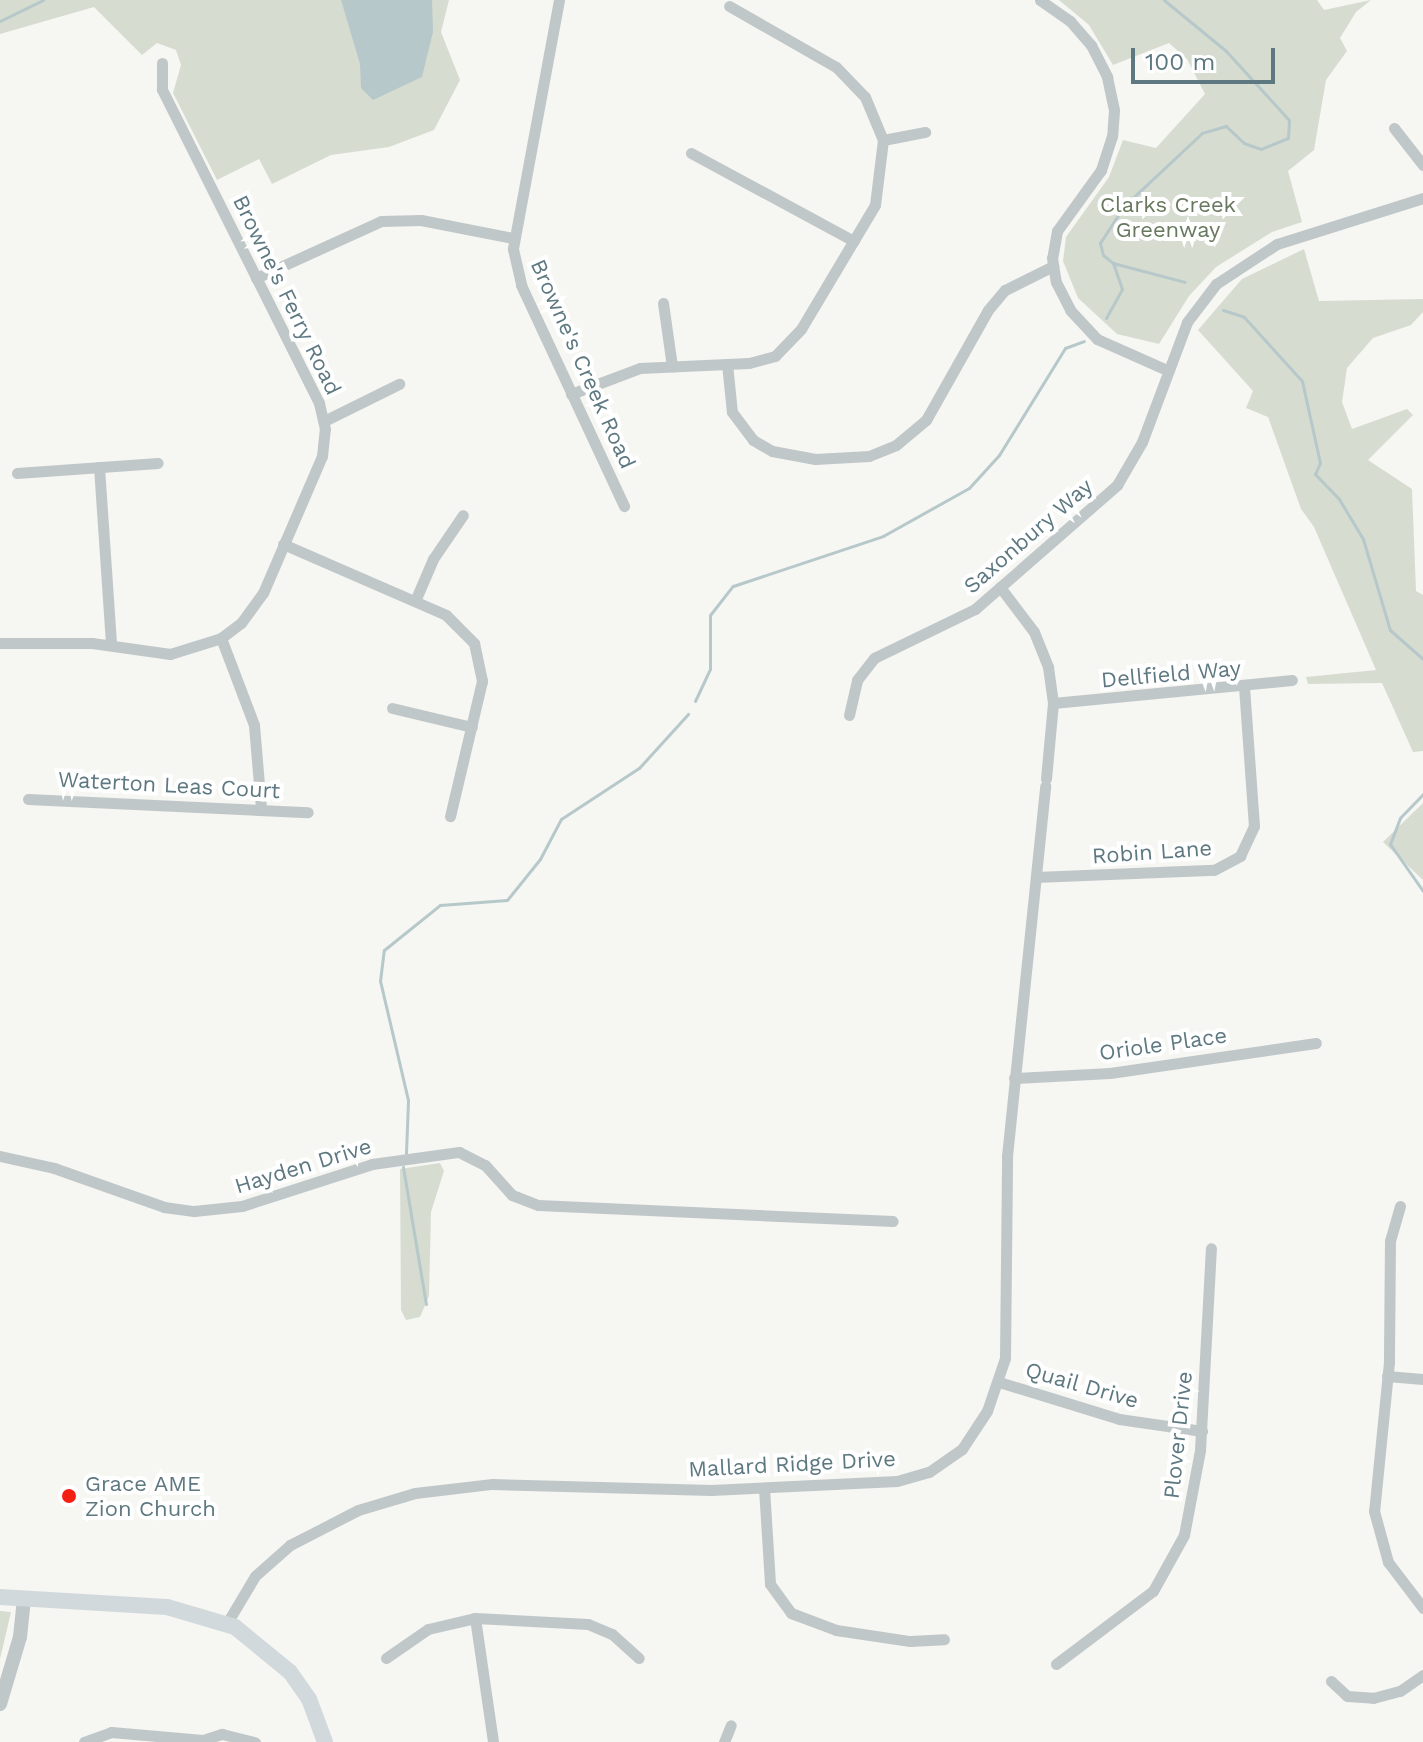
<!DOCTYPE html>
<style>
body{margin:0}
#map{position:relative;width:1423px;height:1742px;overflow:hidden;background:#f6f6f2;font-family:"Work Sans",sans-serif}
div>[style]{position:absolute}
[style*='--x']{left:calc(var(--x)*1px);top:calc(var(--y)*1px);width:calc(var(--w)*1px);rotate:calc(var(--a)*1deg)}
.green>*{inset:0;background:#d7dcd1}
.water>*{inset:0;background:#b6c8ca}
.stream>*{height:3px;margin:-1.5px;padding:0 1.5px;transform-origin:1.5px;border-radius:1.5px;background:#b6c8ca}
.minor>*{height:11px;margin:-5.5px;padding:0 5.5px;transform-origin:5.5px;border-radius:5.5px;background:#c0c7c9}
.tertiary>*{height:14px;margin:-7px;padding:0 7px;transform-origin:7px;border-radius:7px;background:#c0c7c9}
.secondary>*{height:16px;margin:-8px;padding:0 8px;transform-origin:8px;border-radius:8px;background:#d2d9dc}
.dots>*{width:22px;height:22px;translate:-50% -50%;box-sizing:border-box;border:4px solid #fff;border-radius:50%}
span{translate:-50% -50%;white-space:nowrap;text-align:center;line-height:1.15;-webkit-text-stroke:8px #fff;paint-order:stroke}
.park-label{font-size:22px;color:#67785e}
.street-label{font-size:22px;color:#5e7881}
.poi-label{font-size:22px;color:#5e7881}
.left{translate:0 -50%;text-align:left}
.scale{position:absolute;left:1131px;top:48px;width:144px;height:36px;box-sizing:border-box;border:4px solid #5e7881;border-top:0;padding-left:10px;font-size:24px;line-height:28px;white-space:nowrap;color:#5e7881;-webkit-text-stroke:6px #fff;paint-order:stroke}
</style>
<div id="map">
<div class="green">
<div style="clip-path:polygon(0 0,449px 0,441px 32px,460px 80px,434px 130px,389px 147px,331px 155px,272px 184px,259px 159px,217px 180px,173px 93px,181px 65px,176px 50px,157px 43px,142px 55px,94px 7px,0 34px)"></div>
<div style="clip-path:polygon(1059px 0,1317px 0,1324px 10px,1371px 0,1356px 12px,1340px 38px,1347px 51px,1326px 80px,1314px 150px,1288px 171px,1302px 222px,1272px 232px,1216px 267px,1189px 296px,1159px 344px,1117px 334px,1078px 298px,1063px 261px,1066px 237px,1109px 177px,1123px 140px,1156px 148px,1205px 94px,1187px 59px,1169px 43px,1113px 65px,1089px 25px)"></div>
<div style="clip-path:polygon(1304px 249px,1319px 301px,1423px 299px,1423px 312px,1411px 325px,1373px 338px,1347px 368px,1342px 402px,1352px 429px,1407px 409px,1413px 415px,1368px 460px,1412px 489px,1416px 591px,1423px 595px,1423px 751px,1413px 752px,1382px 683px,1308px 684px,1306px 677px,1376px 670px,1314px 527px,1301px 509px,1268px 417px,1246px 408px,1253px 391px,1198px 330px,1242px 279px)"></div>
<div style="clip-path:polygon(1423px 803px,1423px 880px,1383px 842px)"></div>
<div style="clip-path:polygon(440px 1163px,444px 1171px,431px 1212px,429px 1296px,420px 1317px,406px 1320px,401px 1310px,400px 1169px)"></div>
<div style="clip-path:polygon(0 1611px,11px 1612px,0 1659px)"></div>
</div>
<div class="water">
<div style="clip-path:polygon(341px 0,432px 0,433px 32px,422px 77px,373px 100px,361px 88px,360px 64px)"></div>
</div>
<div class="stream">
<div style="--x:1164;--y:0;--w:80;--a:39.4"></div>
<div style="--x:1226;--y:51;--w:93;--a:47.6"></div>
<div style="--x:1289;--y:120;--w:18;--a:93"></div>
<div style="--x:1288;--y:138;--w:29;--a:158"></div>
<div style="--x:1261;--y:149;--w:18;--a:-161"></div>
<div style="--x:1244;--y:143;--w:25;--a:-137"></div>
<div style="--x:1226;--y:126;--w:25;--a:164"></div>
<div style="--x:1202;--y:133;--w:107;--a:136.9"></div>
<div style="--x:1124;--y:206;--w:44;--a:123"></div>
<div style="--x:1100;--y:243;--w:12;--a:76"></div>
<div style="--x:1103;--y:255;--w:13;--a:39"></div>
<div style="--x:1113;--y:263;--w:74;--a:14.8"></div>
<div style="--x:0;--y:21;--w:48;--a:-26"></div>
<div style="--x:1223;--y:310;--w:22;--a:18"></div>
<div style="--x:1244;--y:317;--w:86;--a:47.8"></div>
<div style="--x:1302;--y:381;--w:84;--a:77.6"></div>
<div style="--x:1320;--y:463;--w:12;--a:114"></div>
<div style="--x:1315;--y:474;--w:35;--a:46"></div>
<div style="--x:1339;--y:499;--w:47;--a:59"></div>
<div style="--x:1363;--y:539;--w:95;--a:73.5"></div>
<div style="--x:1390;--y:630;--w:44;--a:41.3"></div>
<div style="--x:1106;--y:318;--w:33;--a:-61"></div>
<div style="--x:1122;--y:289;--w:28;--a:-109"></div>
<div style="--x:695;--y:701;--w:35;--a:-65"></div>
<div style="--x:710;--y:669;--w:54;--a:-90"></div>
<div style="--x:710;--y:615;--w:37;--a:-52"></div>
<div style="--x:733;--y:586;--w:158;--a:-18.4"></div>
<div style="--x:883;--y:536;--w:98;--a:-29.2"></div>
<div style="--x:969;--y:488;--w:45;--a:-47.7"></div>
<div style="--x:999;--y:455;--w:126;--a:-58.3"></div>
<div style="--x:1065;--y:348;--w:20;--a:-20"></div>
<div style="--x:1423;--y:794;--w:33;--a:134"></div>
<div style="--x:1400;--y:818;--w:28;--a:111"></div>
<div style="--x:1390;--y:844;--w:57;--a:54.9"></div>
<div style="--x:406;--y:1153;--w:53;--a:-87.8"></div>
<div style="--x:408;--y:1100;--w:122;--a:-103.2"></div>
<div style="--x:380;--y:981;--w:31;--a:-83"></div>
<div style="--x:384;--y:950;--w:72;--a:-38.8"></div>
<div style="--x:440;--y:905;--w:67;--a:-4.3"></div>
<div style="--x:507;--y:900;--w:53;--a:-51.2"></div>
<div style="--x:540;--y:859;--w:45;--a:-62.3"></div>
<div style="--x:561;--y:819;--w:93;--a:-33.2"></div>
<div style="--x:639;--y:768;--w:73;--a:-47.8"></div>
<div style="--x:403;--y:1167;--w:139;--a:80.5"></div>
</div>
<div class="minor">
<div style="--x:559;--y:0;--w:253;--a:100.5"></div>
<div style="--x:513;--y:249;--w:37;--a:77"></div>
<div style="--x:521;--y:285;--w:244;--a:65"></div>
<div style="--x:1040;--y:0;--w:37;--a:35"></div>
<div style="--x:1070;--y:21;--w:32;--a:49"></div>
<div style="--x:1091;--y:45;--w:36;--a:63"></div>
<div style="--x:1107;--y:77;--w:34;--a:78"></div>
<div style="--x:1114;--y:110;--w:26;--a:94"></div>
<div style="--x:1112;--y:136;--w:36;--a:108"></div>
<div style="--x:1101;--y:170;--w:75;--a:125.8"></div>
<div style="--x:1057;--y:231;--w:27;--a:100"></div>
<div style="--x:1052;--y:258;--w:24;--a:81"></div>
<div style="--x:1056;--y:282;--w:31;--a:63"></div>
<div style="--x:1070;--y:310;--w:40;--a:47"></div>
<div style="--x:1097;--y:339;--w:77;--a:23.9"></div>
<div style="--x:1394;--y:128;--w:47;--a:51.9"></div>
<div style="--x:883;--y:140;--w:43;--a:-10.8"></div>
<div style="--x:691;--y:153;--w:185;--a:28.4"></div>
<div style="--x:256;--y:278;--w:137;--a:-24.5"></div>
<div style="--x:381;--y:221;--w:40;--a:-1.4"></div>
<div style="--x:421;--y:220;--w:94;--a:11.1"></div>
<div style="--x:663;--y:303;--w:64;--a:81.9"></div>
<div style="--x:727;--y:364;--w:48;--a:84.1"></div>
<div style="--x:732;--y:412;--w:35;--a:53"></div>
<div style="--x:753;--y:440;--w:22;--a:30"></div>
<div style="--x:772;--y:451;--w:44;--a:10.5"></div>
<div style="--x:815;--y:459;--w:54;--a:-3.2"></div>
<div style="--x:869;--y:456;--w:29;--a:-22"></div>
<div style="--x:896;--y:445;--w:39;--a:-40"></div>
<div style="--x:926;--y:420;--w:126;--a:-60.6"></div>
<div style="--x:988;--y:310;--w:26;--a:-50"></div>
<div style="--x:1005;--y:290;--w:54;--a:-26.6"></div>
<div style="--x:571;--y:394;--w:74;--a:-20.6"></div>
<div style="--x:640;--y:368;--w:109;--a:-2.6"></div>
<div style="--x:749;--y:363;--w:27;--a:-15"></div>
<div style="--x:775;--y:356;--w:37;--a:-46"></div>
<div style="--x:801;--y:329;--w:144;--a:-59.2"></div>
<div style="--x:875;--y:205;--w:65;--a:-83"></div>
<div style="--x:883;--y:140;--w:47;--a:-112.7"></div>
<div style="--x:865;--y:97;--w:42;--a:-134"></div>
<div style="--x:836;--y:67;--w:123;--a:-150.3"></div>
<div style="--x:324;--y:421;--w:84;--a:-26.3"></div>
<div style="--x:99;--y:467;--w:177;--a:86.1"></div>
<div style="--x:17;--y:473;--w:141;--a:-4.1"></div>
<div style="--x:283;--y:544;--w:178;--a:23.5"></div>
<div style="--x:446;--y:615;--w:40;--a:45"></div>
<div style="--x:474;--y:643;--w:39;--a:78"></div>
<div style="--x:482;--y:681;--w:139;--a:103.3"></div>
<div style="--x:1000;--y:587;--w:56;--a:52.9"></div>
<div style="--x:1034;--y:632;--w:38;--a:68"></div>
<div style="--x:1048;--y:667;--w:36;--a:82"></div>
<div style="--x:1053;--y:703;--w:76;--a:95.3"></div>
<div style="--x:415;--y:601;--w:46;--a:-66.8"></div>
<div style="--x:433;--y:559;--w:53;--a:-55.7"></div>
<div style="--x:221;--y:638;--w:93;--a:69.2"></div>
<div style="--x:254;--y:725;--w:84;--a:85.2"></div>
<div style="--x:0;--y:643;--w:92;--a:0"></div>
<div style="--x:92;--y:643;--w:79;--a:8"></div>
<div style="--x:170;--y:654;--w:53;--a:-17.4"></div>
<div style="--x:221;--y:638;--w:25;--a:-37"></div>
<div style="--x:241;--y:623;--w:37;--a:-54"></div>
<div style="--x:263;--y:593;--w:149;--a:-66.7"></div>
<div style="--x:322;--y:456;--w:27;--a:-84"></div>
<div style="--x:325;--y:429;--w:27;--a:-103"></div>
<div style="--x:319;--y:403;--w:351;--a:-116.6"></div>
<div style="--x:162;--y:89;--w:26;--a:-90"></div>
<div style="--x:1053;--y:703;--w:240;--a:-5.5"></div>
<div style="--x:392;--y:708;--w:82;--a:13.4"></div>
<div style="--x:849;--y:715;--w:36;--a:-77"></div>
<div style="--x:857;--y:680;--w:28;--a:-52"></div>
<div style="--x:874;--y:658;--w:112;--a:-25.9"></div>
<div style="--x:975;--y:609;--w:189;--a:-41.1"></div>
<div style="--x:1117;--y:485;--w:50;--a:-59.8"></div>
<div style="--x:1142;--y:442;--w:128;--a:-69.4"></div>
<div style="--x:1187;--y:322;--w:48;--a:-52.7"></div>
<div style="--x:1216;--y:284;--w:73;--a:-33.3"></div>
<div style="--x:1277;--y:244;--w:153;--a:-17.5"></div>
<div style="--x:28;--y:799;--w:280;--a:2.7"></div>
<div style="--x:1036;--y:877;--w:178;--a:-2.3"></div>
<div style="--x:1214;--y:870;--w:30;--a:-28"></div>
<div style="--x:1240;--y:856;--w:33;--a:-65"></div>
<div style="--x:1254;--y:826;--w:138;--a:-94.1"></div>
<div style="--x:1014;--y:1078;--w:96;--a:-3"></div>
<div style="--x:1110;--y:1073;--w:208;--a:-8.3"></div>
<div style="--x:0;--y:1156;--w:55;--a:12.5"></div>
<div style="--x:54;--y:1168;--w:117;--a:19.5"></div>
<div style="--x:164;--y:1207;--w:30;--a:8"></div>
<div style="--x:194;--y:1211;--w:48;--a:-5.9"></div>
<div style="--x:242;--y:1206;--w:137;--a:-17.9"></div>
<div style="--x:372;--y:1164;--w:88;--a:-7.9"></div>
<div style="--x:459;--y:1152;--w:29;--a:27"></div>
<div style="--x:485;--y:1165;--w:40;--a:48"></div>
<div style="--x:512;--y:1195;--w:28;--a:21"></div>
<div style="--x:538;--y:1205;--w:355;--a:2.6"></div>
<div style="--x:1400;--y:1206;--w:36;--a:106"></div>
<div style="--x:1390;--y:1241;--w:121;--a:90.5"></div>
<div style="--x:1389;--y:1362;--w:150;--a:95.7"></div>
<div style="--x:1374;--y:1511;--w:53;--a:74.6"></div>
<div style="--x:1388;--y:1562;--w:58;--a:52.7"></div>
<div style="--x:1387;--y:1376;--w:36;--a:5"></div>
<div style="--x:999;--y:1382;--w:126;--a:17.1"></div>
<div style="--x:1119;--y:1419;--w:84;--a:8.2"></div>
<div style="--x:764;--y:1488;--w:96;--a:86.4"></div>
<div style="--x:770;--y:1584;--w:36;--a:54"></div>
<div style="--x:791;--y:1613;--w:48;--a:20.7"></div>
<div style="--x:836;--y:1630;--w:75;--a:8.5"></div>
<div style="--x:910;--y:1641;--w:34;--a:-3"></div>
<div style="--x:475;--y:1618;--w:125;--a:81.7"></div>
<div style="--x:227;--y:1623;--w:55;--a:-59.2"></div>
<div style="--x:255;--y:1576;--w:47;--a:-41.5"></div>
<div style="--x:290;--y:1545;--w:76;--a:-27.2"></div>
<div style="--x:358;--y:1510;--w:59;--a:-16.6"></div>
<div style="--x:415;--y:1493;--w:78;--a:-6.7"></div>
<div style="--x:492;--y:1484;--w:219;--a:1.6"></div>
<div style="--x:711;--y:1490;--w:186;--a:-2.8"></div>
<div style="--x:897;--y:1481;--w:33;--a:-16"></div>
<div style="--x:929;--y:1472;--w:40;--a:-34.9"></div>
<div style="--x:962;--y:1449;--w:45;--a:-56.7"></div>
<div style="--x:987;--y:1411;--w:56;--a:-71.2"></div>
<div style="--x:1005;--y:1358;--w:202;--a:-89.4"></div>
<div style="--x:1007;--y:1156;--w:372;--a:-84.1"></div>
<div style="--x:386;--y:1658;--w:51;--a:-34.6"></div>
<div style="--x:428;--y:1629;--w:48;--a:-13.2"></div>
<div style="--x:475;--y:1618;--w:113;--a:3"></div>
<div style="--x:588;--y:1624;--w:26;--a:23"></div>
<div style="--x:612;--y:1634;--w:36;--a:42"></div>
<div style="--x:1056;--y:1664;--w:121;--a:-37"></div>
<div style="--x:1153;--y:1591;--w:64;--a:-61"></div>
<div style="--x:1184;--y:1535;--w:86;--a:-79.3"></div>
<div style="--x:1200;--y:1450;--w:202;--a:-86.9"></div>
<div style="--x:1331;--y:1681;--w:22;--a:43"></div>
<div style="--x:1347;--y:1696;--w:26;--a:4"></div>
<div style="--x:1373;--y:1698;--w:28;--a:-15"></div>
<div style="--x:1400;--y:1691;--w:28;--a:-35"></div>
<div style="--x:84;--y:1742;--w:29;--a:-20"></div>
<div style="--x:111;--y:1732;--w:92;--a:5"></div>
<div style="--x:203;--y:1740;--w:20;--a:-18"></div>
<div style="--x:222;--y:1734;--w:34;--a:14"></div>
<div style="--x:724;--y:1742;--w:18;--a:-68"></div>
</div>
<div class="tertiary">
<div style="--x:0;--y:1704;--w:70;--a:-73.4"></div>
<div style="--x:20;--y:1637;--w:37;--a:-84"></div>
</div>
<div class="secondary">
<div style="--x:0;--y:1597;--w:167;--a:3.4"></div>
<div style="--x:167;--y:1607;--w:71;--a:16.4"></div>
<div style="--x:235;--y:1627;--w:71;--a:39.3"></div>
<div style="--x:290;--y:1672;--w:33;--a:55"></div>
<div style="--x:309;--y:1699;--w:46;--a:69.6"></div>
</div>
<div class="dots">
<div style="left:69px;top:1496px;background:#f52014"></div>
</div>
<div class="park-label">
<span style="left:1168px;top:217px">Clarks Creek<br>Greenway</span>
</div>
<div class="street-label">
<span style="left:287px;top:295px;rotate:64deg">Browne's Ferry Road</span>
<span style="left:583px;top:364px;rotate:66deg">Browne's Creek Road</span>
<span style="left:1028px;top:536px;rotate:-41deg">Saxonbury Way</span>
<span style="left:1171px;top:674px;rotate:-5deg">Dellfield Way</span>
<span style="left:169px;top:785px;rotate:3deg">Waterton Leas Court</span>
<span style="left:1152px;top:852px;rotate:-4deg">Robin Lane</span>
<span style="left:1163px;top:1044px;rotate:-8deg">Oriole Place</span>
<span style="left:303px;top:1166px;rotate:-17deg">Hayden Drive</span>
<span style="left:1082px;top:1385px;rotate:16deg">Quail Drive</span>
<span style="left:1178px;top:1435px;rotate:-84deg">Plover Drive</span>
<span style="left:792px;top:1464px;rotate:-3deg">Mallard Ridge Drive</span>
</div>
<div class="poi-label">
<span class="left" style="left:85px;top:1496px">Grace AME<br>Zion Church</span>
</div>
<div class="scale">100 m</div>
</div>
